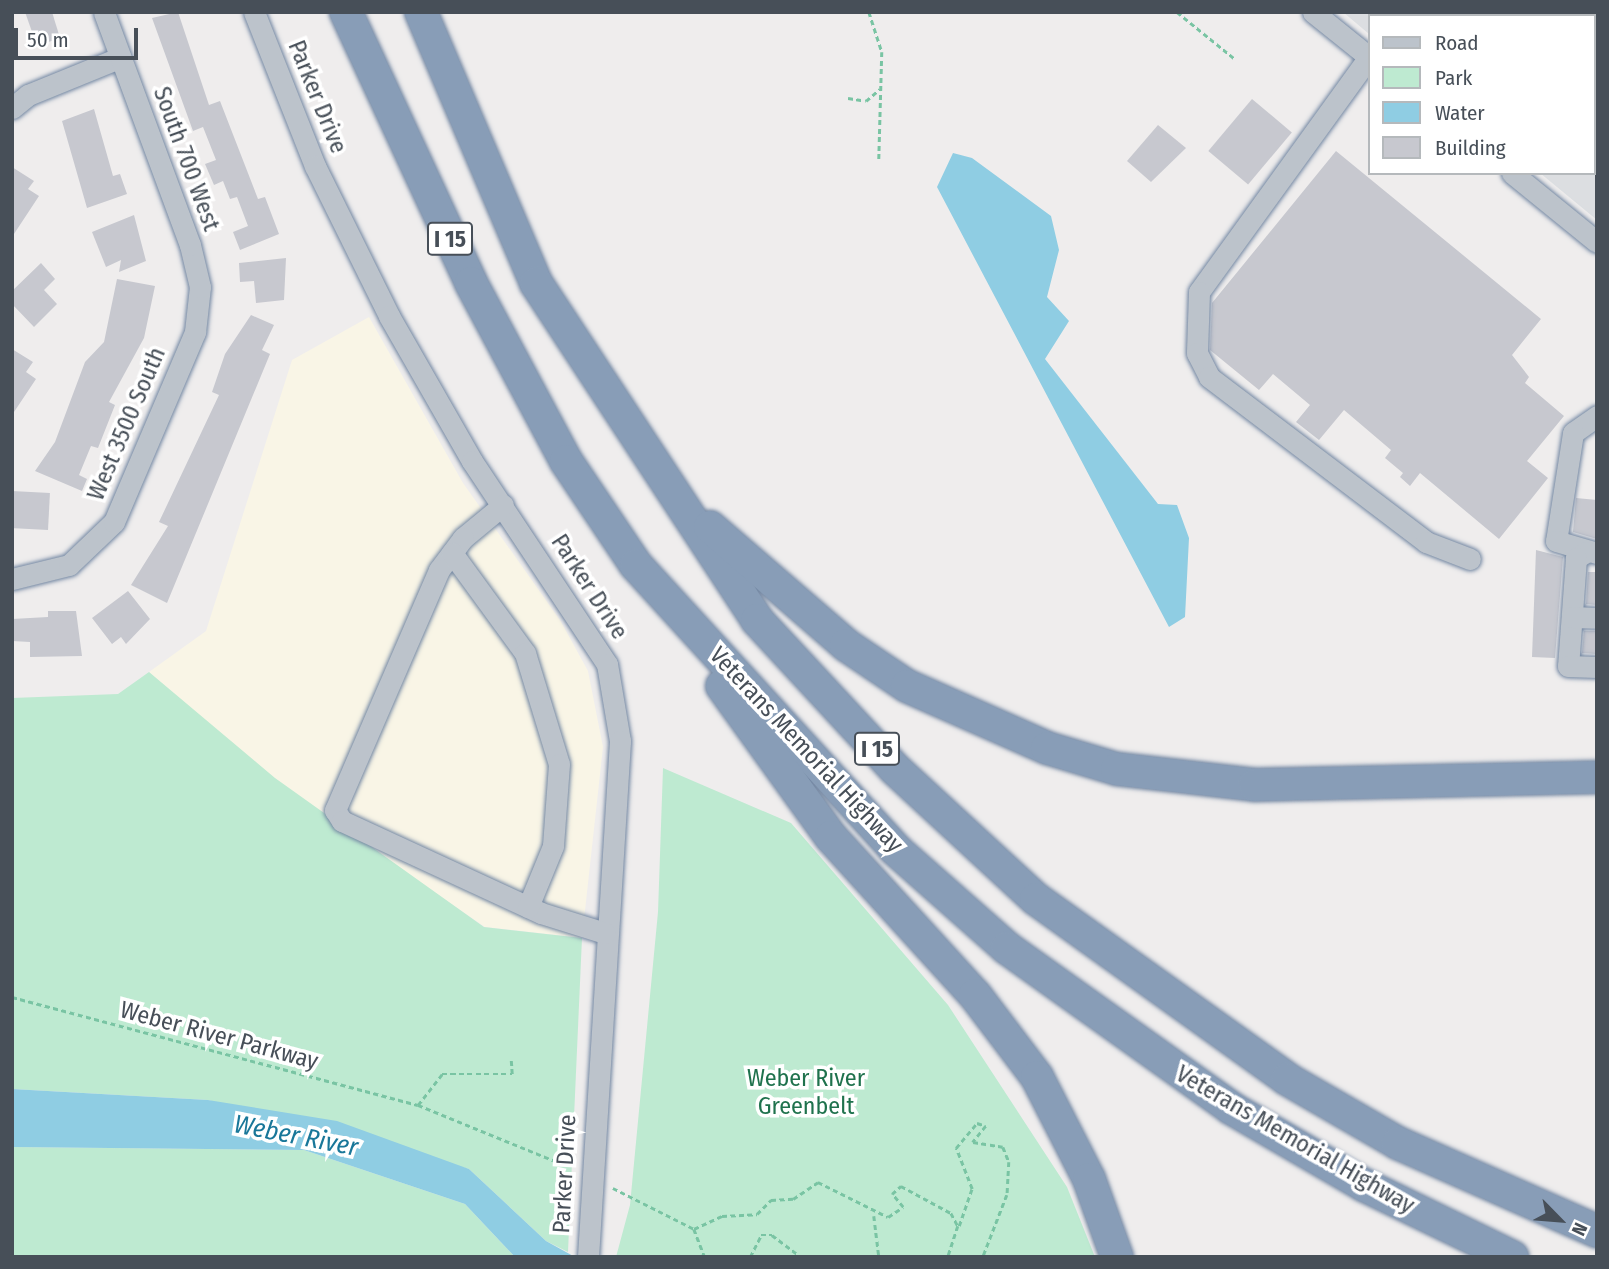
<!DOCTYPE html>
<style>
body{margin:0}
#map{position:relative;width:1609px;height:1269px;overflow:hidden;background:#efeded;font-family:"Fira Sans Condensed",sans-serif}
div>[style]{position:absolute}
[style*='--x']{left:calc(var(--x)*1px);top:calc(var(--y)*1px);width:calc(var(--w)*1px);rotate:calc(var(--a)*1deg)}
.commercial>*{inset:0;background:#f9f5e6}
.airport>*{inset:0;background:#dcdee1}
.green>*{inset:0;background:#beead1}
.water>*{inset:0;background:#8fcde3}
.building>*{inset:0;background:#c7c8cf;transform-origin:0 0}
.path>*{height:2.5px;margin-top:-1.25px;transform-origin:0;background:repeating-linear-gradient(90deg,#79c4a3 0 5px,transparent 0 8.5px)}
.roads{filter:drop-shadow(0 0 2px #7488a3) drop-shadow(0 0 2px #7488a3)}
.minor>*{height:21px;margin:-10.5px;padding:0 10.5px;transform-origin:10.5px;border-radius:10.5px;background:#bcc3cb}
.highway>*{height:32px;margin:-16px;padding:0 16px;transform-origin:16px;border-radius:16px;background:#889db7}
span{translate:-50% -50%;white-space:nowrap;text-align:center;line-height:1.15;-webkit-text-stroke:7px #fff;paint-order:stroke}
.shield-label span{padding:2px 5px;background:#fff;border:2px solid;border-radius:5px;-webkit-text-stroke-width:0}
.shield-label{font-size:23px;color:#474f58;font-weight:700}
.street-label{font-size:24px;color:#474f58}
.park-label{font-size:24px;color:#1f724d}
.water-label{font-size:26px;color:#197799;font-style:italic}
.frame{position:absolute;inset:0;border:14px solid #474f58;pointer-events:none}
.legend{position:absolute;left:1368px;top:14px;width:228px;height:161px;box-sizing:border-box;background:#fff;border:2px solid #b5b9bc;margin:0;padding:9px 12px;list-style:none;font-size:21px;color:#474f58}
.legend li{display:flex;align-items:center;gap:14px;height:35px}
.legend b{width:35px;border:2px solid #b5b9bc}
.north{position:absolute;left:1525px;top:1185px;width:70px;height:70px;-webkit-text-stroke:5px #fff;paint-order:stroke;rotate:115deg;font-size:19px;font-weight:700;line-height:28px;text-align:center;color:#474f58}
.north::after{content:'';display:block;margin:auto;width:24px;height:32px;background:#474f58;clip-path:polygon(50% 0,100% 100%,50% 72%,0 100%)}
.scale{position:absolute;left:14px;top:28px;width:124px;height:32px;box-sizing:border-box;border:4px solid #474f58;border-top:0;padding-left:9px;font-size:21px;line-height:24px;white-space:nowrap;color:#474f58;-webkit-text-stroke:5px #fff;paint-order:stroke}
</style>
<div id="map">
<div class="commercial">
<div style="clip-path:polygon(369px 317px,463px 483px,560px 620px,588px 671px,603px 747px,582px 938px,485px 927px,269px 779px,149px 672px,206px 631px,292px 360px)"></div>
</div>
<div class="airport">
<div style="clip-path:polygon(1343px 12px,1597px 12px,1597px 220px,1540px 173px,1593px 173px,1593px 16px,1369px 16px,1369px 34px)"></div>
</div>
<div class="green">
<div style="clip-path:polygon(149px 672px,275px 778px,484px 927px,582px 938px,568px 1252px,546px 1241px,469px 1169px,208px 1100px,12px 1089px,12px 698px,118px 694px)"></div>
<div style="clip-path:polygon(663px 768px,791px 823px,948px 1005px,1067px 1187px,1095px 1257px,616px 1257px,630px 1205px,658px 912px)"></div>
<div style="clip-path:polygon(12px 1147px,304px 1150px,465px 1204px,515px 1257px,12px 1257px)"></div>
</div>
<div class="water">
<div style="clip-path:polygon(953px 153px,972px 158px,1051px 216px,1059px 250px,1047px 297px,1069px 321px,1045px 359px,1158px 504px,1177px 505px,1189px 538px,1185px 617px,1169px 627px,937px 187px)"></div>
<div style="clip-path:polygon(12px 1089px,208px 1100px,337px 1121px,469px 1169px,546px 1241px,575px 1257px,515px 1257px,465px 1204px,304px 1150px,12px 1147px)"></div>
</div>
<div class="building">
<div style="clip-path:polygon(25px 12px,52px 12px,60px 38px,37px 46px)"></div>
<div style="clip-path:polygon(178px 12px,209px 105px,220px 101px,258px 199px,265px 197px,279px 234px,240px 250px,233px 232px,248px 226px,237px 197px,230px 199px,223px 181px,214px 185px,205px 164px,216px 160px,203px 127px,193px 131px,152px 18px)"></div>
<div style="left:1252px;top:99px;width:52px;height:68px;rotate:40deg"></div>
<div style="clip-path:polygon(94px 109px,113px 176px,120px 174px,127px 194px,87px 208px,62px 121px)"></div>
<div style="clip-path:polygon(1158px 125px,1186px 148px,1151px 182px,1127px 161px)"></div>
<div style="clip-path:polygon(1336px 151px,1541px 319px,1512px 355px,1529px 377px,1525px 383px,1564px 416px,1527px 461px,1548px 478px,1499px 539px,1420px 473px,1410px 486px,1400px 477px,1403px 473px,1385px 458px,1391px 450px,1344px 410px,1319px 440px,1296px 422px,1310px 405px,1273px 374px,1259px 390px,1210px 350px,1212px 303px)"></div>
<div style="clip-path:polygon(12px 167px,34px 181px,28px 189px,39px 196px,12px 237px)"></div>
<div style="clip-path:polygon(134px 215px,146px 261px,119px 272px,121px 260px,106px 267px,92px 232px)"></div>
<div style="clip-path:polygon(286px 258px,284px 300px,256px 303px,254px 281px,240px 282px,239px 263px)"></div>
<div style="clip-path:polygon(41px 263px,55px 279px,44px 290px,57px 304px,34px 327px,12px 304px,12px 291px)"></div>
<div style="clip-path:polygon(117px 279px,155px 286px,144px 338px,109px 402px,115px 405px,98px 448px,91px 446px,79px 475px,87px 479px,82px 491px,35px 471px,55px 442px,85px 362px,104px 342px)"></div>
<div style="clip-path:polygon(251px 315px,274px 325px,262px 350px,270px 354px,167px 603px,131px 585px,168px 526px,159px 522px,219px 395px,212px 392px,225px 354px)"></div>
<div style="clip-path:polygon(12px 349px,33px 362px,26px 372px,36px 379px,12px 415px)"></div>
<div style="left:12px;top:491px;width:38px;height:37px;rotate:3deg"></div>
<div style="clip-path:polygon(1576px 498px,1597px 500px,1597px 539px,1573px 532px)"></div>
<div style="clip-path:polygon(1536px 550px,1563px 557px,1555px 658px,1532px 657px)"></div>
<div style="clip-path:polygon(1588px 572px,1597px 572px,1597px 605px,1586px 604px)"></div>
<div style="clip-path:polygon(128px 591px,150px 619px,126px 644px,121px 637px,112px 644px,92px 618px)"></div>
<div style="clip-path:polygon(48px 611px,76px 611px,82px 656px,30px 657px,30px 642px,12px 641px,12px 619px,48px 617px)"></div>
<div style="clip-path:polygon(1584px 631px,1597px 631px,1597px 654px,1582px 653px)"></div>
</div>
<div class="path">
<div style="--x:869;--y:12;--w:42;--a:72"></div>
<div style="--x:882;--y:52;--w:108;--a:91.6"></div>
<div style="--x:1177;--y:12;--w:75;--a:39"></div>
<div style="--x:848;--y:98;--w:18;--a:9"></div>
<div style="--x:866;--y:101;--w:18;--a:-41"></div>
<div style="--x:12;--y:997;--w:420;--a:14.9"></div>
<div style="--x:418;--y:1105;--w:153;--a:22.2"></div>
<div style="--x:418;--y:1105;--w:39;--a:-52"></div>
<div style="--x:442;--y:1074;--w:70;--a:0"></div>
<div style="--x:512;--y:1074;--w:16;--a:-94"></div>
<div style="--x:613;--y:1188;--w:91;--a:26.8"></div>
<div style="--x:694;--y:1229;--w:30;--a:69"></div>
<div style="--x:874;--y:1216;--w:41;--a:83"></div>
<div style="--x:959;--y:1226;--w:39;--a:-71"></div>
<div style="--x:972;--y:1189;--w:44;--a:-111.3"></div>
<div style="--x:956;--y:1148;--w:33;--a:-50"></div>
<div style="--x:977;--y:1123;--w:9;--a:18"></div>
<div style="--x:986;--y:1126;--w:21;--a:129"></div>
<div style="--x:973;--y:1142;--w:30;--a:9"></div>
<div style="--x:1003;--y:1147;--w:16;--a:68"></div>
<div style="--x:1009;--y:1162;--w:33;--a:93"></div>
<div style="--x:1007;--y:1195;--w:66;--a:111.2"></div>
<div style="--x:694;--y:1229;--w:31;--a:-25"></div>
<div style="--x:722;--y:1216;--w:35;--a:-3"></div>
<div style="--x:757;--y:1214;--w:20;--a:-45"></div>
<div style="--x:771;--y:1200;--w:22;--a:-3"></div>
<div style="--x:793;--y:1199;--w:30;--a:-34"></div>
<div style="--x:818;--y:1182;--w:78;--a:26.6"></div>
<div style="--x:888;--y:1217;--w:18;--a:-34"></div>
<div style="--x:903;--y:1207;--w:17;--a:-130"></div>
<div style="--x:892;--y:1194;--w:12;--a:-42"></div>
<div style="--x:901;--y:1186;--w:57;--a:28.4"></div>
<div style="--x:951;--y:1213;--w:15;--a:62"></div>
<div style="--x:958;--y:1226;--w:33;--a:108"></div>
<div style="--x:750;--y:1257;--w:25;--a:-63"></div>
<div style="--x:761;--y:1235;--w:11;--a:0"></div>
<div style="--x:772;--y:1235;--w:36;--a:37"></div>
</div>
<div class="roads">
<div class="minor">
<div style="--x:254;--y:12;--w:166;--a:68.4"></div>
<div style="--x:315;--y:166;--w:167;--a:63.7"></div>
<div style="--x:389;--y:316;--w:167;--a:60.2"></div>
<div style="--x:472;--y:461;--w:244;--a:56.4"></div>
<div style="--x:607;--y:664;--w:78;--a:80.4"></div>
<div style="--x:620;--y:741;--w:517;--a:93.55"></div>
<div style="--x:1313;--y:12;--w:72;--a:38.8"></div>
<div style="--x:1369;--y:57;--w:290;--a:125.9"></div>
<div style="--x:1199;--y:292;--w:61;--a:91.9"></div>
<div style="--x:1197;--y:353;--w:27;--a:63"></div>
<div style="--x:1209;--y:377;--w:273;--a:37.2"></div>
<div style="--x:1426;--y:542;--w:47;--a:21.1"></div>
<div style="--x:12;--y:108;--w:21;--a:-39"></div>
<div style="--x:28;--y:95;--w:100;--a:-22.2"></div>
<div style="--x:1512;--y:173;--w:109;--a:39.1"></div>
<div style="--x:1597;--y:416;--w:29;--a:145"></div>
<div style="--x:1573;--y:433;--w:109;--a:98.9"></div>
<div style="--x:1556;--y:541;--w:43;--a:16.3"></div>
<div style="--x:503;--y:505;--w:52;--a:140.5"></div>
<div style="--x:463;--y:538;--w:40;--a:127"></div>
<div style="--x:439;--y:570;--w:262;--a:113.4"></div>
<div style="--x:335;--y:810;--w:13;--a:58"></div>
<div style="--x:342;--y:821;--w:219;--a:24.8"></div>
<div style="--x:541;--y:913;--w:67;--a:17.4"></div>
<div style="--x:1586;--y:552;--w:12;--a:149"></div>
<div style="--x:1576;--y:558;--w:108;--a:94.2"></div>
<div style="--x:1568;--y:666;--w:29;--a:2"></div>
<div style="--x:452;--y:553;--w:124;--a:53.9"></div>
<div style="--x:525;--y:653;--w:116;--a:73"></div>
<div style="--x:559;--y:764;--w:82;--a:94.2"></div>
<div style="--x:553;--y:846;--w:66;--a:112.3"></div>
<div style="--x:12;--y:579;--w:59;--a:-13.8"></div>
<div style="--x:69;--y:565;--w:62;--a:-43.7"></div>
<div style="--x:114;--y:522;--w:207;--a:-66.9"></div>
<div style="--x:195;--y:332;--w:45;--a:-83.7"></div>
<div style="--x:200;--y:287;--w:43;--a:-103.4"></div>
<div style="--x:190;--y:245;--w:248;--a:-110.3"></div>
<div style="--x:1572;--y:617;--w:25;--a:2"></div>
</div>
<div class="highway">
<div style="--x:346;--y:12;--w:298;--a:65.2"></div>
<div style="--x:471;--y:283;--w:202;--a:61.9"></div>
<div style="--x:566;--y:461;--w:125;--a:56.1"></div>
<div style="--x:636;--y:565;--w:384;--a:47.6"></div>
<div style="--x:895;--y:849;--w:149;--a:41.5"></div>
<div style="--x:1007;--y:948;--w:275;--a:35.5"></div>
<div style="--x:1231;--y:1108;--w:154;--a:30.1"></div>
<div style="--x:1364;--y:1185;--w:165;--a:25.9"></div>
<div style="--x:421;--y:12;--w:294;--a:67"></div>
<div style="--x:536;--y:283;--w:403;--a:56.7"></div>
<div style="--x:757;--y:620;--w:203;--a:47.2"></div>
<div style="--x:895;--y:769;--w:192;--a:42.7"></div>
<div style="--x:1036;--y:899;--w:309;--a:35.6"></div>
<div style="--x:1287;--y:1079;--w:128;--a:30"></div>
<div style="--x:1398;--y:1143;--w:218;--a:23.9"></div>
<div style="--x:710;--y:527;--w:180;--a:40.9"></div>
<div style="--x:846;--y:645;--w:73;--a:33.9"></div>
<div style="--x:907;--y:686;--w:153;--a:23.9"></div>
<div style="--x:1047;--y:748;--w:73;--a:16.7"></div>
<div style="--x:1117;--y:769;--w:139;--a:6.6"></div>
<div style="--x:1255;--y:785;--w:342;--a:-1.3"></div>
<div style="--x:722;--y:686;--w:186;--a:54.2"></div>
<div style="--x:831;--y:837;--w:214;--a:47.7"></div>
<div style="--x:975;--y:995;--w:103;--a:52.9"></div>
<div style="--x:1037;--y:1077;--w:114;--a:63"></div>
<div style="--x:1089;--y:1179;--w:83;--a:70.3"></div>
</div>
</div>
<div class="shield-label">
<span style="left:450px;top:239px">I 15</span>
<span style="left:877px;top:749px">I 15</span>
</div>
<div class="street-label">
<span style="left:317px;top:97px;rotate:68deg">Parker Drive</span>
<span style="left:186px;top:159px;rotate:70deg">South 700 West</span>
<span style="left:127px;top:424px;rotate:-67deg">West 3500 South</span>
<span style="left:589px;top:587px;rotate:57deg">Parker Drive</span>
<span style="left:806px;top:750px;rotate:47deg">Veterans Memorial Highway</span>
<span style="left:219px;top:1036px;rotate:15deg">Weber River Parkway</span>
<span style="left:1295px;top:1140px;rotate:30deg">Veterans Memorial Highway</span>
<span style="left:565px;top:1174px;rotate:-87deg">Parker Drive</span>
</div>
<div class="park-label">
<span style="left:806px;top:1093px">Weber River<br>Greenbelt</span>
</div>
<div class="water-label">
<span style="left:296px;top:1136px;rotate:11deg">Weber River</span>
</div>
<div class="frame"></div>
<ul class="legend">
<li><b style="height:9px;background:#bcc3cb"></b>Road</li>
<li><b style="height:19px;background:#beead1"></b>Park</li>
<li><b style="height:19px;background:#8fcde3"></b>Water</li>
<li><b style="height:19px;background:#c7c8cf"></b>Building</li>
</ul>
<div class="north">N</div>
<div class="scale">50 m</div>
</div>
